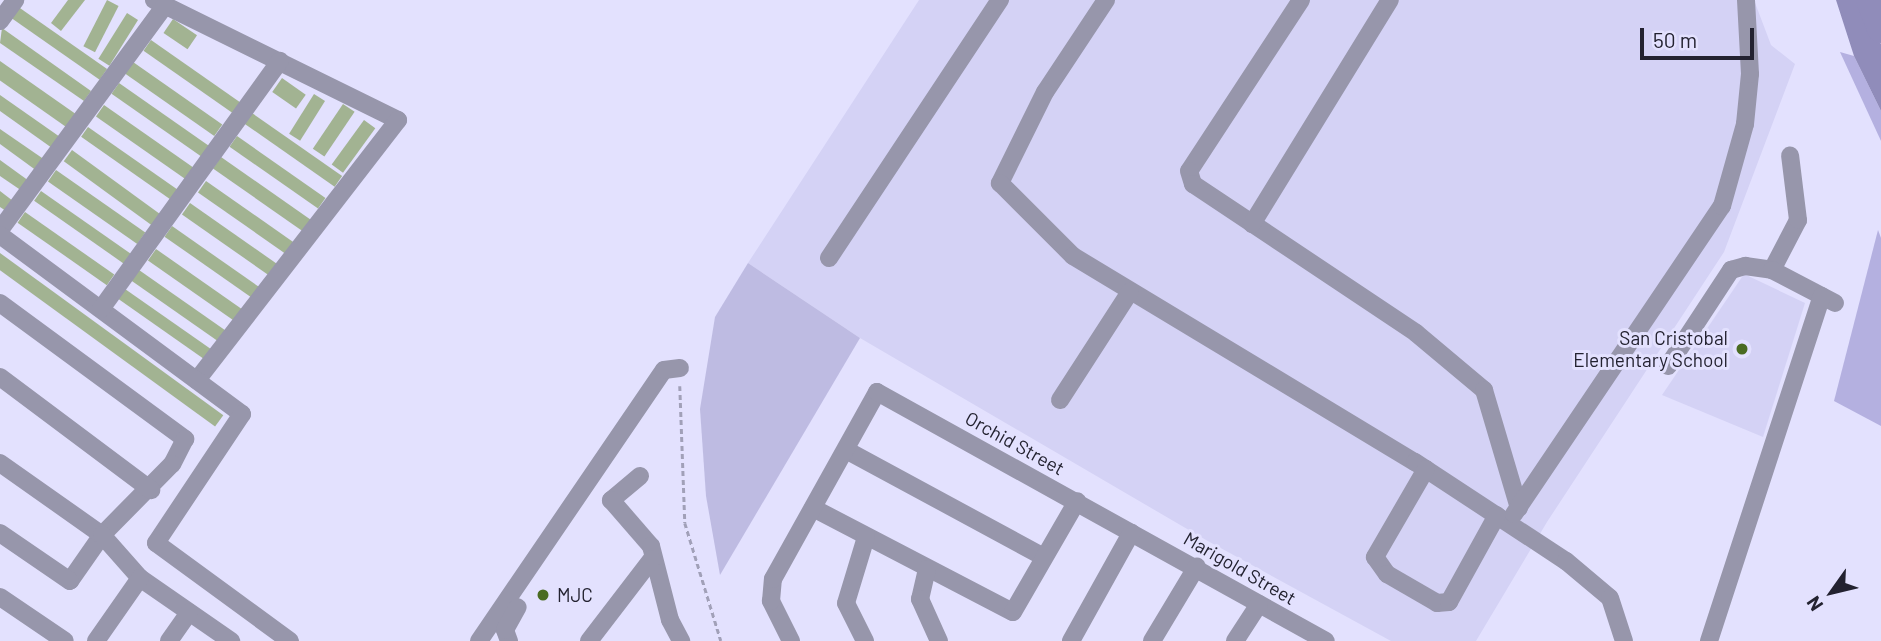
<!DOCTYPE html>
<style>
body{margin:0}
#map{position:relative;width:1881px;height:641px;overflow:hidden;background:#e3e1fe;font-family:Barlow,sans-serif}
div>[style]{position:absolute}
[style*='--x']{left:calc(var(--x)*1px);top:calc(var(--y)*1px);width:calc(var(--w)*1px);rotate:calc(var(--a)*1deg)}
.built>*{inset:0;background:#d4d2f5}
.green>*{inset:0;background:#bebbe2}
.forest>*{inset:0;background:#b4b0e0}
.water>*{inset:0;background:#908cba}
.river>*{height:28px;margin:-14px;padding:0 14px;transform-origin:14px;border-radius:14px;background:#908cba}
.building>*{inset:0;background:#a2b392;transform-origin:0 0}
.path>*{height:2.5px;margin-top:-1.25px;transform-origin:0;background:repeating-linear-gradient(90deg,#a1a0b8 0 5px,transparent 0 8.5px)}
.minor>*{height:18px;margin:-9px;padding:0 9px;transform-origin:9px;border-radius:9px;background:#9796ab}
.dots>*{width:19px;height:19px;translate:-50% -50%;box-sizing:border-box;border:4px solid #e3e1fe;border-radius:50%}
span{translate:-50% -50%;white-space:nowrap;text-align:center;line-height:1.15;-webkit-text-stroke:6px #e3e1fe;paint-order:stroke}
.poi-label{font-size:19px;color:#232230}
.right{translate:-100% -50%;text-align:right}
.left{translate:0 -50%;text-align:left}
.street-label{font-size:19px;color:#232230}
.north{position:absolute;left:1797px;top:557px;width:70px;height:70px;-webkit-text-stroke:5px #e3e1fe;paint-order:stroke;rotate:236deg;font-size:19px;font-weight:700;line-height:28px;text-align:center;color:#232230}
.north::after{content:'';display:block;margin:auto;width:24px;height:32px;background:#232230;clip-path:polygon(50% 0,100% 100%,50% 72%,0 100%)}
.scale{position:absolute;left:1640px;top:28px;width:114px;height:32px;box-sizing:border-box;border:4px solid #232230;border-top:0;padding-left:9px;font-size:21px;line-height:24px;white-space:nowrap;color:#232230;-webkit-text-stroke:5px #e3e1fe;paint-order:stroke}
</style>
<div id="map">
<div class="built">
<div style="clip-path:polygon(919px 0,1754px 0,1771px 45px,1795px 64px,1724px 252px,1547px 522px,1476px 641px,1391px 641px,1206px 540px,860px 338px,748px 263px)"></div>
<div style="clip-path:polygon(1744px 274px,1805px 303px,1763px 437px,1662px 395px)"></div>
</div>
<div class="green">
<div style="clip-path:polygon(1864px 0,1881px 0,1881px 44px,1872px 32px)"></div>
<div style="clip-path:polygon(748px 263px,860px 338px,720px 575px,706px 496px,700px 409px,715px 317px)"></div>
</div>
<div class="forest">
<div style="clip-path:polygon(1840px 52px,1854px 56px,1881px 111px,1881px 141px)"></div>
<div style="clip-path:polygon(1878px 230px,1881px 238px,1881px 426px,1834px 401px)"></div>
</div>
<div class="water">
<div style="clip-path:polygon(1836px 0,1864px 0,1872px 32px,1881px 44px,1881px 111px,1854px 56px)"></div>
</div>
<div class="river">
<div style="--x:1870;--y:0;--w:31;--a:69"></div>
</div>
<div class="building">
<div style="clip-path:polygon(68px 0,85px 0,61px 31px,51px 23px)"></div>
<div style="left:107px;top:0;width:13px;height:52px;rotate:27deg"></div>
<div style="left:17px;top:6px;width:110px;height:13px;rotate:35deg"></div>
<div style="left:127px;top:13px;width:13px;height:54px;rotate:32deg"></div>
<div style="left:173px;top:19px;width:29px;height:17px;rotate:34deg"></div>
<div style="clip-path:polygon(2px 28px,91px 91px,84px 101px,0 43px)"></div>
<div style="left:151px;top:40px;width:110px;height:13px;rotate:35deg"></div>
<div style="left:0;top:61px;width:92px;height:16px;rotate:35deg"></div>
<div style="left:133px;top:62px;width:109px;height:14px;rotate:35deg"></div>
<div style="left:282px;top:78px;width:29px;height:17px;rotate:35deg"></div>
<div style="left:119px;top:83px;width:110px;height:13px;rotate:35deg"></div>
<div style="left:314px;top:94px;width:13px;height:47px;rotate:32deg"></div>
<div style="clip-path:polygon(0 95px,60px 137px,52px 148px,0 111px)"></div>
<div style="left:343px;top:104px;width:14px;height:54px;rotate:34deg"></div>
<div style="left:104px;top:105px;width:109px;height:14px;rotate:35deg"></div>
<div style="left:252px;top:113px;width:110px;height:13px;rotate:35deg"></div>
<div style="left:364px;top:120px;width:14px;height:55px;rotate:36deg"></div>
<div style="left:88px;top:127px;width:110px;height:12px;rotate:35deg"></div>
<div style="clip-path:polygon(0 129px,45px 160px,37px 171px,0 144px)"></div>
<div style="left:237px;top:136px;width:108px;height:13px;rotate:35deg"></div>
<div style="left:72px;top:150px;width:110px;height:14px;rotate:36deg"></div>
<div style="left:221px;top:157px;width:110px;height:14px;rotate:35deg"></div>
<div style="clip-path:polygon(0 160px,29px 181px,22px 191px,0 176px)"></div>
<div style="left:56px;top:170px;width:109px;height:14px;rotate:35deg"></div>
<div style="left:206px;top:181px;width:109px;height:14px;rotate:35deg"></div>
<div style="clip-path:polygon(0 191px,13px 201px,6px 211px,0 207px)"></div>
<div style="left:41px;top:191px;width:110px;height:12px;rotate:35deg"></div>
<div style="left:190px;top:203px;width:109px;height:14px;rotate:35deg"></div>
<div style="left:25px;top:212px;width:109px;height:13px;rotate:35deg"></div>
<div style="left:172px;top:226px;width:110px;height:13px;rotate:35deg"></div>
<div style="left:156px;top:249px;width:109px;height:14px;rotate:35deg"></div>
<div style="left:0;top:253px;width:276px;height:14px;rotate:36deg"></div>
<div style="left:139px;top:270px;width:110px;height:13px;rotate:35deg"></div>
<div style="left:125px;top:289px;width:110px;height:12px;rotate:35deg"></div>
</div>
<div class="path">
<div style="--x:680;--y:386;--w:137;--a:87.9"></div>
<div style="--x:685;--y:523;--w:123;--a:73"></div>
</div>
<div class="minor">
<div style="--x:154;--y:0;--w:272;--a:26.2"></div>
<div style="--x:398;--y:120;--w:329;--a:127.7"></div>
<div style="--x:1106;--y:0;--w:110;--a:123.5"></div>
<div style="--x:1045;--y:92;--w:102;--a:116.3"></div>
<div style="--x:1000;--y:183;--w:103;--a:45"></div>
<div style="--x:1073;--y:256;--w:399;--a:31.1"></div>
<div style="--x:1415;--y:462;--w:181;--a:33.3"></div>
<div style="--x:1566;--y:561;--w:57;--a:40.1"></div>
<div style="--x:1610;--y:598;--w:45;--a:72"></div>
<div style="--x:1301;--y:0;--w:204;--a:123.2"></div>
<div style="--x:1189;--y:171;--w:14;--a:73"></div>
<div style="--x:1193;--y:184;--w:268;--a:33.7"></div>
<div style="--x:1416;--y:333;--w:89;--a:40"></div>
<div style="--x:1484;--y:390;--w:123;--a:73.5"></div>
<div style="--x:0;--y:21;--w:26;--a:-54"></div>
<div style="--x:1252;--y:224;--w:263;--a:-58.4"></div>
<div style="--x:0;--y:230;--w:279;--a:-53.7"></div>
<div style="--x:0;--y:235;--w:301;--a:36.5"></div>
<div style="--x:242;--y:414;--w:155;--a:123.7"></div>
<div style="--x:156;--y:543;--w:166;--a:36.2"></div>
<div style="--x:829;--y:258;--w:310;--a:-56.5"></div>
<div style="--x:1772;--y:270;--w:56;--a:-62.5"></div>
<div style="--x:1798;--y:220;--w:65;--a:-97"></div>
<div style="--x:0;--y:303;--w:230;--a:36.3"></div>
<div style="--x:185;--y:439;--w:28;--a:117"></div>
<div style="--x:172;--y:464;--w:100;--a:134.6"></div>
<div style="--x:102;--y:535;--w:56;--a:124.8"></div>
<div style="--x:70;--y:581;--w:85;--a:-145.6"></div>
<div style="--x:101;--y:309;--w:306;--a:-54.2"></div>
<div style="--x:1668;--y:366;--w:115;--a:-56.7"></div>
<div style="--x:1731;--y:270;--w:15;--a:-16"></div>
<div style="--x:1745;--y:266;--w:27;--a:8"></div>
<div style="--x:1772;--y:270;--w:71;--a:27.6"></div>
<div style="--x:0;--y:377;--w:189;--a:36.8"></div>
<div style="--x:1060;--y:400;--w:129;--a:-57.1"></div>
<div style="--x:846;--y:450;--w:223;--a:28.4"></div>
<div style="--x:0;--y:463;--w:125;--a:35.2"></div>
<div style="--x:102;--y:535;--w:57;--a:48.5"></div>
<div style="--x:140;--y:578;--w:111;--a:34.7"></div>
<div style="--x:1426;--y:469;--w:102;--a:120.1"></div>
<div style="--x:1375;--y:557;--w:21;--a:55"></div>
<div style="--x:1387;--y:574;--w:58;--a:30.1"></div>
<div style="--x:1437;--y:603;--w:12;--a:-5"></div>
<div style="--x:1449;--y:602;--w:99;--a:-61.1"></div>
<div style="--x:640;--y:476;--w:38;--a:140"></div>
<div style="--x:611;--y:500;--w:61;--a:49"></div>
<div style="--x:651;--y:546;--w:76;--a:75.6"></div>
<div style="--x:670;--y:620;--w:24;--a:62"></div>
<div style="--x:813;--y:508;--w:225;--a:27.5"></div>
<div style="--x:1013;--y:612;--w:128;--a:-60"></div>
<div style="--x:1514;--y:514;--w:372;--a:-56"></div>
<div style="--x:1722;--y:206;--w:85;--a:-74.3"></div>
<div style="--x:1745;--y:124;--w:50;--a:-84.3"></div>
<div style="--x:1750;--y:74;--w:74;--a:-93.1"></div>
<div style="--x:927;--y:569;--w:31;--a:103"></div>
<div style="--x:920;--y:599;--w:46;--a:65.7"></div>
<div style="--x:0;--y:597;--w:78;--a:34.1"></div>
<div style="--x:96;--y:641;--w:77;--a:-55.1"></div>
<div style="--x:169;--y:641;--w:35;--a:-55"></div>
<div style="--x:479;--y:641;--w:328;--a:-55.7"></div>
<div style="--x:664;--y:370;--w:16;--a:-7"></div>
<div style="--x:509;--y:641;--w:12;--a:-110"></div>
<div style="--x:505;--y:630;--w:26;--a:-61"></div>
<div style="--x:589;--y:641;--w:103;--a:-52.5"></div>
<div style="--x:791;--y:641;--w:45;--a:-116.6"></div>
<div style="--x:771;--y:601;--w:22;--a:-85"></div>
<div style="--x:773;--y:579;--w:214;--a:-60.9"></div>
<div style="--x:877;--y:392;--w:513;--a:29.01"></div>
<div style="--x:865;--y:641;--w:42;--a:-116.6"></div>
<div style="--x:846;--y:603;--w:69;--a:-73.1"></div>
<div style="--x:1071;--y:641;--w:124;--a:-60.9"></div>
<div style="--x:1152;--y:641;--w:87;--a:-59"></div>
<div style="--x:1235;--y:641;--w:44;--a:-57"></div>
<div style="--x:1709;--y:641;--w:363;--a:-71.9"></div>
</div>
<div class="dots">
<div style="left:1742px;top:349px;background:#4a6b22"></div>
<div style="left:543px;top:595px;background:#4a6b22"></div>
</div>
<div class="poi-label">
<span class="right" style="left:1728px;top:349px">San Cristobal<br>Elementary School</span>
<span class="left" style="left:557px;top:595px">MJC</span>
</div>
<div class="street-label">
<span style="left:1015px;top:443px;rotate:29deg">Orchid Street</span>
<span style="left:1240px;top:568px;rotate:30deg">Marigold Street</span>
</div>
<div class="north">N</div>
<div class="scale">50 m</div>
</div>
